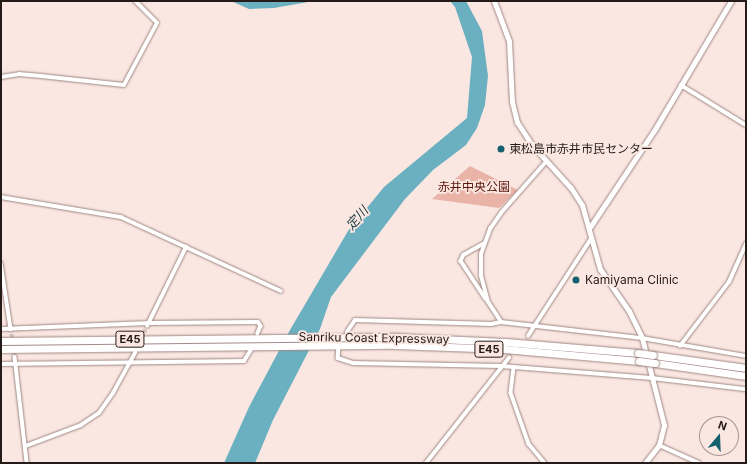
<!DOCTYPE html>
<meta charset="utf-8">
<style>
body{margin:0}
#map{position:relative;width:747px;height:464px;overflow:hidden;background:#fbe7e2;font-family:Inter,"Noto Sans JP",sans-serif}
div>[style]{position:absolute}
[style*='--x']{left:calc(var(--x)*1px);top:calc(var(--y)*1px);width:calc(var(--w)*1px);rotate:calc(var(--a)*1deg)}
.green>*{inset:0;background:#e9b3a8}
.water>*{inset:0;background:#6bb0c0}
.street-tunnel>*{height:3.5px;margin-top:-1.75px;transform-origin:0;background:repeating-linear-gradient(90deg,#d0beba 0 3.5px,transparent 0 5.5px)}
.roads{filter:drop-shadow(0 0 1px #9f8783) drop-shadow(0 0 1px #9f8783)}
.street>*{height:3.5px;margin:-1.75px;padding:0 1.75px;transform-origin:1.75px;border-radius:1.75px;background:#fff}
.secondary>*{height:5px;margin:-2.5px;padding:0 2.5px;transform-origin:2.5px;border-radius:2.5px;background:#fff}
.highway>*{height:7px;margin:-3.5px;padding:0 3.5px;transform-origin:3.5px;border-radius:3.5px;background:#fff}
.bridges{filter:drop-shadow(0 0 1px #9f8783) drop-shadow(0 0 1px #9f8783)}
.highway-bridge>*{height:7px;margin:-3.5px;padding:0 3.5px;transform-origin:3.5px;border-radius:3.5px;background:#fff}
.dots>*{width:11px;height:11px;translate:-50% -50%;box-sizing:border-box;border:2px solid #fbe7e2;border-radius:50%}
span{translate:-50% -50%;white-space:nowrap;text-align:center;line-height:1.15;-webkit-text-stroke:3.5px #fbe7e2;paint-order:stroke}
.shield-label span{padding:1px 3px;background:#fbe7e2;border:1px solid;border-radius:3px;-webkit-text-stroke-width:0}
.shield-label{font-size:11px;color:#251c1a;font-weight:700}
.poi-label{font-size:12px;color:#251c1a}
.left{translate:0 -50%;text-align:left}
.park-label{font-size:12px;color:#5b150a}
.street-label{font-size:12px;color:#251c1a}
.water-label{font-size:13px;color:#1a3c43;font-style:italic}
.frame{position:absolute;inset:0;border:2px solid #251c1a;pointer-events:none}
.north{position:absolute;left:699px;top:416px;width:40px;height:40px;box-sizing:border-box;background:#fbe7e2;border:1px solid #a59692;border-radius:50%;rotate:19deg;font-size:11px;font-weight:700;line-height:16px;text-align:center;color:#251c1a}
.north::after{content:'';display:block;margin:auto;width:14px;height:18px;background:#15606e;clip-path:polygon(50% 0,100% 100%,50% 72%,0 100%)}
</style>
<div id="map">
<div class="green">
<div style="clip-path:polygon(470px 166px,518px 190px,499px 208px,432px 199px)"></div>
</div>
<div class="water">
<div style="clip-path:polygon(231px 1px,314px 1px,274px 8px,249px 9px)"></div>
<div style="clip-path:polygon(450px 1px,466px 1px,482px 31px,488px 76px,485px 105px,477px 128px,466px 145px,433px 170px,405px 199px,331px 297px,320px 329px,273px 420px,255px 463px,224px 463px,249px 407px,290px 330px,348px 231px,384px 187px,467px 118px,472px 57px,455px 7px)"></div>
</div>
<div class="street-tunnel">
<div style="--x:11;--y:329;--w:28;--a:82"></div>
<div style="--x:137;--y:348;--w:24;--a:-66"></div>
</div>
<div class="roads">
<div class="street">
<div style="--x:1;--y:77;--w:18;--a:-9"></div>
<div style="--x:19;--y:74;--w:22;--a:5"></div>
<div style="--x:41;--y:76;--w:83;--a:6.2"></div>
<div style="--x:124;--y:85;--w:70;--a:-62"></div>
<div style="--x:157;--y:23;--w:31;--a:-135"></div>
<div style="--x:681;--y:85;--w:76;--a:31.6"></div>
<div style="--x:1;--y:197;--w:122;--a:9.5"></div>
<div style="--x:121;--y:217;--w:176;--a:24.8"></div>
<div style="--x:484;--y:244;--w:23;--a:151"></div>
<div style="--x:464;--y:255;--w:7;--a:117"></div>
<div style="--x:461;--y:261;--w:45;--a:56.7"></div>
<div style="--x:1;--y:263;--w:67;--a:81.4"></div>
<div style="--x:501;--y:322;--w:24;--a:-123"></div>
<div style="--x:488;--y:302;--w:27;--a:-105"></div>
<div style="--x:481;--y:276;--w:22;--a:-90"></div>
<div style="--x:481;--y:254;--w:27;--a:-70"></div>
<div style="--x:490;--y:229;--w:19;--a:-55"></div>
<div style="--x:501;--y:213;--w:68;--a:-48.6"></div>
<div style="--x:147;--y:326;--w:88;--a:-63.7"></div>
<div style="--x:1;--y:329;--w:148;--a:-2.3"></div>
<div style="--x:149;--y:323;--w:109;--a:-0.5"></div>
<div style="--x:258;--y:322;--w:5;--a:53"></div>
<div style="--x:261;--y:326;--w:8;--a:113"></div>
<div style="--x:347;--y:332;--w:14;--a:-56"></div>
<div style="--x:355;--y:320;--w:136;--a:1.7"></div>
<div style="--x:491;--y:324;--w:10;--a:-11"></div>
<div style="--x:501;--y:322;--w:142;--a:6.5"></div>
<div style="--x:642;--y:338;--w:106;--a:9.8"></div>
<div style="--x:528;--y:336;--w:116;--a:-57"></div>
<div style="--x:680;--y:346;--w:81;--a:-52.6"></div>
<div style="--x:729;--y:282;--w:42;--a:-65.9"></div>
<div style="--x:339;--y:347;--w:11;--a:95"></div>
<div style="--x:338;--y:358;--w:16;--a:18"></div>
<div style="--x:353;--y:363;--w:148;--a:1.2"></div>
<div style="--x:501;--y:366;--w:151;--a:4.5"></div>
<div style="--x:652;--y:378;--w:95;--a:6.7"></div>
<div style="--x:15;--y:357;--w:107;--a:83.5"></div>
<div style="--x:1;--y:364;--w:243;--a:-0.7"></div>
<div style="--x:244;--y:361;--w:13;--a:-58"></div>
<div style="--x:514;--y:368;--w:25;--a:97"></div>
<div style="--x:511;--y:393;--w:54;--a:70.6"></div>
<div style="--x:529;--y:444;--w:25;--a:50"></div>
<div style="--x:659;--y:445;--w:44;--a:24.2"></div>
<div style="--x:26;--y:446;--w:59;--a:-20.9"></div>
<div style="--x:81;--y:425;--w:22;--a:-34"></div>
<div style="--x:99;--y:413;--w:24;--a:-55"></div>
<div style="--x:113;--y:393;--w:46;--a:-61.2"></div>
<div style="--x:426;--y:463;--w:134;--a:-51.7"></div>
</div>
<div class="secondary">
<div style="--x:494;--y:1;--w:43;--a:69.4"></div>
<div style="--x:509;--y:41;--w:61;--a:87.2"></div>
<div style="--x:512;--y:102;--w:21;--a:76"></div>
<div style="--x:517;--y:122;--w:27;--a:57"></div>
<div style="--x:532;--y:145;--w:58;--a:47.8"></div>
<div style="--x:571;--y:188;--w:20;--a:57"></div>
<div style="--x:582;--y:205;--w:66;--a:74.3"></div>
<div style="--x:600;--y:269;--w:51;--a:55.4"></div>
<div style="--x:629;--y:311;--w:30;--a:64"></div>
<div style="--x:642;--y:338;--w:90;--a:75.8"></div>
<div style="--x:664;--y:425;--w:21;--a:104"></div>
<div style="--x:659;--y:445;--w:23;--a:128"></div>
<div style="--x:590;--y:227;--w:118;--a:-56.4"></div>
<div style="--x:655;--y:129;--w:149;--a:-59.3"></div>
</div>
<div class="highway">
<div style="--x:1;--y:341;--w:396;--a:-0.6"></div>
<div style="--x:397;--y:337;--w:108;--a:2.7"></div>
<div style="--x:505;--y:342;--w:133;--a:4.7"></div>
<div style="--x:1;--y:349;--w:394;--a:-0.6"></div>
<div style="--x:395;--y:345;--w:109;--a:2.1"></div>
<div style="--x:504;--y:349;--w:136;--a:5.1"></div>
<div style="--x:653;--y:355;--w:94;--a:8"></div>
<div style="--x:655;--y:363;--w:92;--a:8.1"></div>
</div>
</div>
<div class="bridges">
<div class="highway-bridge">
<div style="--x:638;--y:353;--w:15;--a:8"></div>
<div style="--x:639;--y:361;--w:16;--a:7"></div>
</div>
</div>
<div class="dots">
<div style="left:501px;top:149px;background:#15606e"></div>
<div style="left:576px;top:280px;background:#15606e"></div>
</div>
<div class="shield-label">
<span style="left:130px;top:339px">E45</span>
<span style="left:489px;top:349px">E45</span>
</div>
<div class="poi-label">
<span class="left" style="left:509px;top:149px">東松島市赤井市民センター</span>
<span class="left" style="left:585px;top:280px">Kamiyama Clinic</span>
</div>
<div class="park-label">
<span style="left:474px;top:187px">赤井中央公園</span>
</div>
<div class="street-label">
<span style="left:374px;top:338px;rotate:1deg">Sanriku Coast Expressway</span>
</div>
<div class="water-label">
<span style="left:357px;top:218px;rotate:-48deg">定川</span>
</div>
<div class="frame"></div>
<div class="north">N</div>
</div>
